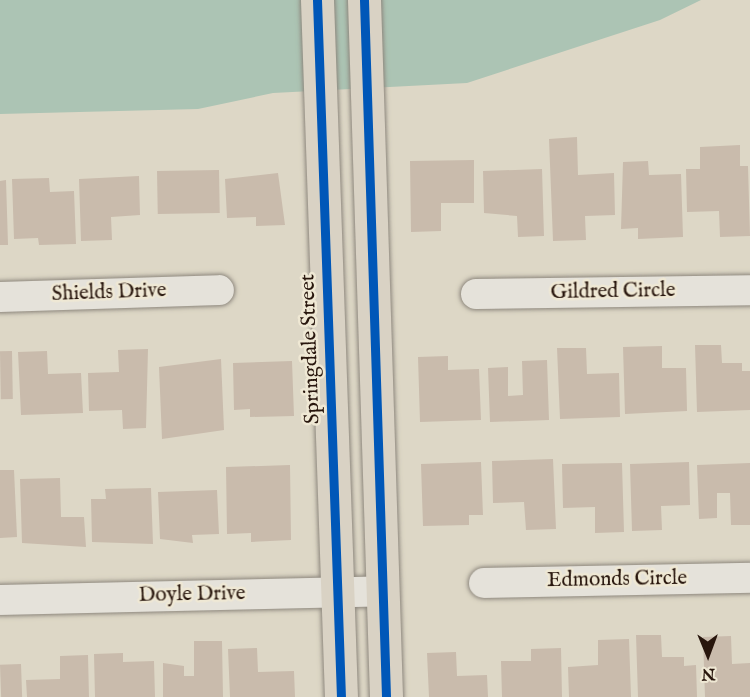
<!DOCTYPE html>
<style>
body{margin:0}
#map{position:relative;width:750px;height:697px;overflow:hidden;background:#ddd7c6;font-family:"IM FELL English",serif}
div>[style]{position:absolute}
[style*='--x']{left:calc(var(--x)*1px);top:calc(var(--y)*1px);width:calc(var(--w)*1px);rotate:calc(var(--a)*1deg)}
.water>*{inset:0;background:#acc4b4}
.building>*{inset:0;background:#c9bbac;transform-origin:0 0}
.roads{filter:drop-shadow(0 0 2px #8e887e) drop-shadow(0 0 2px #8e887e)}
.minor>*{height:30px;margin:-15px;padding:0 15px;transform-origin:15px;border-radius:15px;background:#e5e2da}
.major>*{height:33px;margin:-16.5px;padding:0 16.5px;transform-origin:16.5px;border-radius:16.5px;background:#d9d2c4}
.cycleway>*{height:9px;margin:-4.5px;padding:0 4.5px;transform-origin:4.5px;border-radius:4.5px;background:#0057b8}
span{translate:-50% -50%;white-space:nowrap;text-align:center;line-height:1.15;-webkit-text-stroke:5px #efe8d4;paint-order:stroke}
.street-label{font-size:21px;color:#28160d}
.north{position:absolute;left:678px;top:625px;width:60px;height:60px;-webkit-text-stroke:4px #efe8d4;paint-order:stroke;rotate:179deg;font-size:16px;font-weight:700;line-height:24px;text-align:center;color:#28160d}
.north::after{content:'';display:block;margin:auto;width:21px;height:27px;background:#28160d;clip-path:polygon(50% 0,100% 100%,50% 72%,0 100%)}
</style>
<div id="map">
<div class="water">
<div style="clip-path:polygon(0 0,701px 0,660px 20px,467px 83px,273px 93px,198px 109px,0 114px)"></div>
</div>
<div class="building">
<div style="clip-path:polygon(577px 137px,578px 175px,614px 173px,615px 215px,585px 216px,586px 240px,553px 241px,549px 139px)"></div>
<div style="clip-path:polygon(740px 145px,740px 166px,748px 166px,750px 236px,720px 237px,719px 211px,687px 212px,686px 169px,700px 169px,700px 147px)"></div>
<div style="clip-path:polygon(474px 160px,474px 203px,441px 203px,441px 231px,411px 232px,410px 161px)"></div>
<div style="clip-path:polygon(648px 161px,649px 175px,681px 174px,683px 237px,638px 239px,638px 228px,621px 229px,623px 162px)"></div>
<div style="clip-path:polygon(542px 169px,544px 236px,518px 237px,517px 216px,484px 213px,483px 171px)"></div>
<div style="left:219px;top:170px;width:43px;height:62px;rotate:89deg"></div>
<div style="clip-path:polygon(278px 173px,285px 225px,256px 226px,256px 217px,227px 218px,225px 179px)"></div>
<div style="clip-path:polygon(139px 176px,140px 215px,111px 217px,112px 240px,81px 241px,79px 179px)"></div>
<div style="clip-path:polygon(49px 178px,50px 192px,74px 191px,76px 244px,39px 245px,38px 238px,14px 239px,12px 179px)"></div>
<div style="clip-path:polygon(6px 180px,8px 245px,0 245px,0 181px)"></div>
<div style="clip-path:polygon(695px 345px,721px 345px,722px 363px,742px 363px,742px 371px,750px 371px,750px 410px,697px 412px)"></div>
<div style="clip-path:polygon(662px 346px,662px 368px,686px 368px,687px 411px,625px 414px,623px 347px)"></div>
<div style="clip-path:polygon(557px 348px,586px 348px,587px 374px,619px 373px,620px 417px,560px 419px)"></div>
<div style="clip-path:polygon(148px 349px,146px 428px,123px 429px,122px 410px,89px 411px,88px 373px,119px 372px,118px 350px)"></div>
<div style="left:12px;top:351px;width:48px;height:12px;rotate:89deg"></div>
<div style="clip-path:polygon(47px 351px,48px 374px,81px 373px,83px 413px,21px 415px,18px 352px)"></div>
<div style="clip-path:polygon(448px 356px,448px 370px,479px 369px,481px 420px,420px 422px,418px 357px)"></div>
<div style="clip-path:polygon(221px 359px,224px 430px,162px 439px,159px 367px)"></div>
<div style="clip-path:polygon(547px 360px,549px 420px,490px 422px,488px 368px,508px 367px,508px 396px,523px 395px,522px 361px)"></div>
<div style="clip-path:polygon(292px 361px,294px 416px,250px 417px,250px 409px,234px 410px,233px 363px)"></div>
<div style="clip-path:polygon(553px 459px,556px 529px,526px 530px,524px 502px,493px 503px,492px 461px)"></div>
<div style="clip-path:polygon(481px 462px,483px 515px,469px 515px,469px 525px,423px 526px,421px 464px)"></div>
<div style="clip-path:polygon(689px 462px,690px 505px,661px 506px,662px 530px,632px 531px,630px 464px)"></div>
<div style="clip-path:polygon(622px 463px,624px 532px,595px 533px,595px 507px,563px 508px,562px 464px)"></div>
<div style="clip-path:polygon(750px 463px,750px 525px,731px 525px,730px 493px,717px 493px,717px 518px,699px 519px,697px 465px)"></div>
<div style="clip-path:polygon(290px 465px,291px 540px,251px 542px,251px 533px,227px 534px,226px 467px)"></div>
<div style="clip-path:polygon(0 470px,14px 470px,17px 537px,0 538px)"></div>
<div style="clip-path:polygon(60px 478px,61px 517px,84px 517px,86px 547px,22px 543px,20px 479px)"></div>
<div style="clip-path:polygon(151px 488px,153px 544px,92px 542px,91px 499px,106px 499px,105px 489px)"></div>
<div style="clip-path:polygon(217px 490px,219px 534px,192px 535px,193px 543px,160px 539px,158px 492px)"></div>
<div style="clip-path:polygon(636px 635px,661px 635px,662px 657px,684px 657px,684px 666px,696px 665px,697px 697px,638px 697px)"></div>
<div style="clip-path:polygon(731px 636px,732px 664px,750px 663px,750px 697px,705px 697px,703px 637px)"></div>
<div style="clip-path:polygon(629px 639px,631px 697px,569px 697px,568px 667px,598px 665px,598px 640px)"></div>
<div style="clip-path:polygon(194px 641px,222px 641px,223px 697px,163px 697px,163px 663px,184px 666px,184px 676px,194px 676px)"></div>
<div style="clip-path:polygon(257px 648px,258px 672px,294px 671px,295px 697px,230px 697px,228px 649px)"></div>
<div style="clip-path:polygon(561px 648px,562px 697px,502px 697px,501px 661px,531px 661px,531px 649px)"></div>
<div style="clip-path:polygon(456px 652px,457px 676px,487px 675px,488px 697px,429px 697px,427px 653px)"></div>
<div style="clip-path:polygon(123px 653px,123px 662px,154px 661px,155px 697px,95px 697px,94px 654px)"></div>
<div style="clip-path:polygon(88px 655px,89px 697px,27px 697px,26px 680px,60px 679px,60px 656px)"></div>
<div style="left:21px;top:664px;width:33px;height:21px;rotate:88deg"></div>
</div>
<div class="roads">
<div class="minor">
<div style="--x:476;--y:294;--w:274;--a:-0.8"></div>
<div style="--x:0;--y:297;--w:219;--a:-1.8"></div>
<div style="--x:484;--y:583;--w:266;--a:-1.1"></div>
<div style="--x:0;--y:600;--w:383;--a:-1.3"></div>
</div>
<div class="major">
<div style="--x:317;--y:0;--w:697;--a:88.03"></div>
<div style="--x:364;--y:0;--w:697;--a:88.19"></div>
</div>
</div>
<div class="cycleway">
<div style="--x:317;--y:0;--w:697;--a:88.03"></div>
<div style="--x:364;--y:0;--w:697;--a:88.19"></div>
</div>
<div class="street-label">
<span style="left:613px;top:292px;rotate:-1deg">Gildred Circle</span>
<span style="left:109px;top:293px;rotate:-2deg">Shields Drive</span>
<span style="left:311px;top:349px;rotate:-92deg">Springdale Street</span>
<span style="left:617px;top:580px;rotate:-1deg">Edmonds Circle</span>
<span style="left:192px;top:595px;rotate:-1deg">Doyle Drive</span>
</div>
<div class="north">N</div>
</div>
